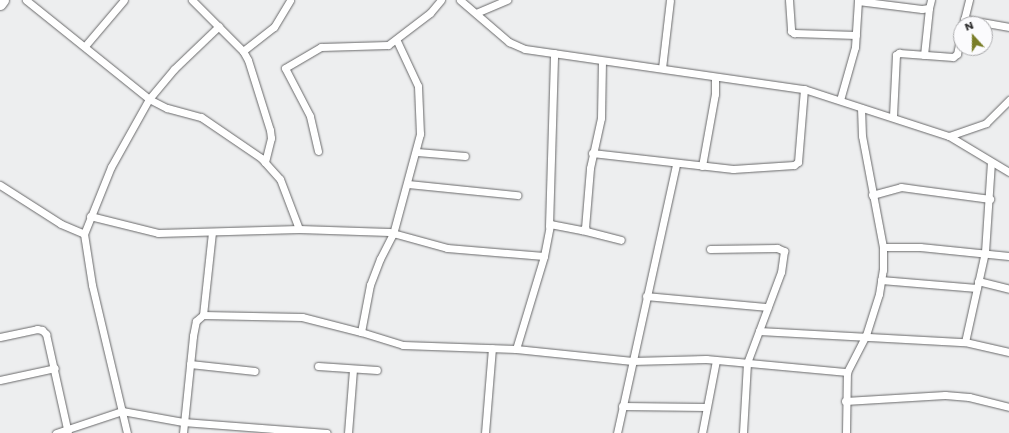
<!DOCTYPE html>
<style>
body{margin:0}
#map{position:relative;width:1009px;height:433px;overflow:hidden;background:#edeeef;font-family:Poppins,sans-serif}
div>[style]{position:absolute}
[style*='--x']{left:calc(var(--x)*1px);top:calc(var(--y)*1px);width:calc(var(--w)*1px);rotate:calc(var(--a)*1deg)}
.roads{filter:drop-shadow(0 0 1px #686869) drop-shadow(0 0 1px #686869)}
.minor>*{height:7px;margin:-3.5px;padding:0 3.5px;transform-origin:3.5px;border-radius:3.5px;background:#fff}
.primary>*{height:11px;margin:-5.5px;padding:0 5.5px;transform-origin:5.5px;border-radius:5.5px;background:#fff}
span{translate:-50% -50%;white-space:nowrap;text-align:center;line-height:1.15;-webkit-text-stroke:4px #fbfbfd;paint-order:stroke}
.north{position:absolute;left:953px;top:16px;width:40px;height:40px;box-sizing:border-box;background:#fbfbfd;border:1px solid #a9a9ab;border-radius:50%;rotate:339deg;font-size:11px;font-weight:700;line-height:16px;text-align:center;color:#2f2f2f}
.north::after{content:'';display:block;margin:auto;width:14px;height:18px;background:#797d27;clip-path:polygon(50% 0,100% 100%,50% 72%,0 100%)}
</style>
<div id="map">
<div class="roads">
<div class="minor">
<div style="--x:26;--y:0;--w:158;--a:38.8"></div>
<div style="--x:149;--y:99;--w:20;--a:27"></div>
<div style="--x:167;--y:108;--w:35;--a:15"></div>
<div style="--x:201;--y:117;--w:73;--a:34.3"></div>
<div style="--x:261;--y:158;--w:28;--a:48"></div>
<div style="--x:280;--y:179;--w:53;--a:69.2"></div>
<div style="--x:192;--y:0;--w:72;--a:45"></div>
<div style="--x:243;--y:51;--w:10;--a:61"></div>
<div style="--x:248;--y:60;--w:73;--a:72.6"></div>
<div style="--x:270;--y:130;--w:8;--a:83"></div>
<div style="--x:271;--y:138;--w:25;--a:104"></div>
<div style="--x:460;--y:0;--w:65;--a:40.6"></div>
<div style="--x:509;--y:42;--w:17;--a:24"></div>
<div style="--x:525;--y:49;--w:282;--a:8.2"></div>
<div style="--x:804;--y:89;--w:152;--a:18"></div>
<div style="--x:949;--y:136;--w:39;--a:-19"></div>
<div style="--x:986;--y:123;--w:33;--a:-45"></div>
<div style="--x:789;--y:0;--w:31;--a:86"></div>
<div style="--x:791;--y:31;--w:4;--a:34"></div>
<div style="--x:794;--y:33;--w:62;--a:1.8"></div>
<div style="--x:858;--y:1;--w:64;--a:7.1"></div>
<div style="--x:922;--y:9;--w:7;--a:-8"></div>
<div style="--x:929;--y:8;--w:8;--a:-76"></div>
<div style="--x:476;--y:13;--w:34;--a:-23"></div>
<div style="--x:964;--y:19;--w:46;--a:10.1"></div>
<div style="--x:963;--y:24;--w:25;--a:-76"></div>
<div style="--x:85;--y:46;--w:60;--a:-49.7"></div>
<div style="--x:243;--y:51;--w:39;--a:-38"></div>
<div style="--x:274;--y:27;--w:31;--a:-59"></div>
<div style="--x:924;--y:55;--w:47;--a:-83.9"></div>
<div style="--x:662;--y:68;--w:68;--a:-83.3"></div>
<div style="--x:840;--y:100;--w:55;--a:-74.2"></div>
<div style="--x:855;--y:47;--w:47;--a:-86.3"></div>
<div style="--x:893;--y:116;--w:61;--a:-87.2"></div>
<div style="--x:896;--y:55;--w:4;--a:-34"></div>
<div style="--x:899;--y:53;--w:54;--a:4.2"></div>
<div style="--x:953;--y:57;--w:5;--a:-37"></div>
<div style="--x:957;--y:54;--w:19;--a:-78"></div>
<div style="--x:949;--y:136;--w:70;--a:31"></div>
<div style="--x:318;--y:151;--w:36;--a:-103"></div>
<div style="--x:310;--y:116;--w:54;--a:-117.5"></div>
<div style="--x:285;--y:68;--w:42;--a:-30.3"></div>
<div style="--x:321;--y:47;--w:67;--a:-1.7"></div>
<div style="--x:388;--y:45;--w:53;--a:-37.3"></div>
<div style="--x:430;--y:13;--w:17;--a:-50"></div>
<div style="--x:417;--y:152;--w:48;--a:4.8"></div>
<div style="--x:592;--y:153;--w:142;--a:6.5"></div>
<div style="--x:733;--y:169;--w:61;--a:-3.8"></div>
<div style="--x:794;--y:165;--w:5;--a:-37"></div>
<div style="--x:798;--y:162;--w:73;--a:-85.3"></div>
<div style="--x:702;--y:166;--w:73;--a:-79.8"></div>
<div style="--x:715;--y:94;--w:17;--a:-90"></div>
<div style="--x:408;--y:184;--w:110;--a:5.8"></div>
<div style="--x:0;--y:185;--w:72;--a:32.6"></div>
<div style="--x:61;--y:224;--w:25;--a:23"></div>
<div style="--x:872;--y:195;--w:30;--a:-15"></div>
<div style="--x:901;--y:187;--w:90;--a:7.7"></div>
<div style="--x:90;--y:216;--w:70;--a:14"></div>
<div style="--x:158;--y:233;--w:141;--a:-1.6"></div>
<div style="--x:299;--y:229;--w:90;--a:1.9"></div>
<div style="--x:389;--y:232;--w:60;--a:15.4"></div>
<div style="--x:447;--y:248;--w:97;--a:4.7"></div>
<div style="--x:544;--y:256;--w:33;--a:-79"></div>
<div style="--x:550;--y:224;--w:33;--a:11"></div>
<div style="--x:582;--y:230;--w:4;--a:-34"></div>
<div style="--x:585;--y:228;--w:60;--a:-85.2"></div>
<div style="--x:590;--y:168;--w:51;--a:-77.6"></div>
<div style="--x:601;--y:118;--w:56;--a:-89"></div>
<div style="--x:549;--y:226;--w:173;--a:-88.3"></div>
<div style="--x:582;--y:230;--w:40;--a:14.4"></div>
<div style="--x:883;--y:247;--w:37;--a:0"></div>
<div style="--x:920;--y:247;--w:89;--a:5.8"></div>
<div style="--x:710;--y:249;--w:67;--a:-0.9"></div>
<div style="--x:777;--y:248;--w:8;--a:23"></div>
<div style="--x:784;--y:251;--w:21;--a:98"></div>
<div style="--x:781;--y:272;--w:97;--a:110.5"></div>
<div style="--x:747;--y:363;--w:70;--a:93.3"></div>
<div style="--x:881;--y:280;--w:96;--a:4.8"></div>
<div style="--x:978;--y:281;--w:32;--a:14"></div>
<div style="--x:646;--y:296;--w:122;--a:5.2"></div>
<div style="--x:203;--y:315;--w:83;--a:-83.8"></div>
<div style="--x:759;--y:331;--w:206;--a:3.1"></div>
<div style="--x:965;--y:342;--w:45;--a:12.8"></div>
<div style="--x:361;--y:332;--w:44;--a:17.2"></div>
<div style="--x:403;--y:345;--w:113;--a:2"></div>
<div style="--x:516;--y:349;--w:117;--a:5.9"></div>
<div style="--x:632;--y:361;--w:74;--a:-1.5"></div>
<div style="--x:706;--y:359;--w:142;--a:5.3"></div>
<div style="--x:0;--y:337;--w:38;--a:-12"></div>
<div style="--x:37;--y:329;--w:5;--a:11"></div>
<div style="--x:42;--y:330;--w:6;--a:45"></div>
<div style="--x:46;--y:334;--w:101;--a:77.5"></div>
<div style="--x:965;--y:342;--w:92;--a:-77.5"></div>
<div style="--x:985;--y:252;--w:90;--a:-86.2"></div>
<div style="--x:516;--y:349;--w:97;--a:-73.2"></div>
<div style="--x:190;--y:364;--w:65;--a:6.1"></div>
<div style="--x:318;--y:366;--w:59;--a:3.9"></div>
<div style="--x:0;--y:380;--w:56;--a:-12.3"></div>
<div style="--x:845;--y:401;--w:100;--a:-3.4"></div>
<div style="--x:945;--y:395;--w:24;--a:5"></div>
<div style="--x:969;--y:397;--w:41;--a:14"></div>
<div style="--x:622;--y:406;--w:84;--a:0.7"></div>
<div style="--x:56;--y:433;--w:70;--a:-18.4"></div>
<div style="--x:122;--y:411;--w:62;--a:10.2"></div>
<div style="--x:183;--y:422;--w:144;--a:4.4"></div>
<div style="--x:127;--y:433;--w:152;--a:-103.3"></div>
<div style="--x:92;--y:285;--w:52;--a:-98.9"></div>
<div style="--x:84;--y:234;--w:72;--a:-68.1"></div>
<div style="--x:111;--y:167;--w:78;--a:-60.8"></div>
<div style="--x:149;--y:99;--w:39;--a:-50"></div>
<div style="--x:174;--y:69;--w:62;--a:-43.7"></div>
<div style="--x:183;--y:433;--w:98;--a:-84.1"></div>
<div style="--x:193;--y:336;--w:15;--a:-79"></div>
<div style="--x:196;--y:321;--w:9;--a:-41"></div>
<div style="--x:203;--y:315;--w:99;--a:1.2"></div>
<div style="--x:302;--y:317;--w:61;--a:14.3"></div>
<div style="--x:361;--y:332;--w:48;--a:-79.2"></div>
<div style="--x:370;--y:285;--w:28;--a:-69"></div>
<div style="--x:380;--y:259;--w:28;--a:-63"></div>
<div style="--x:393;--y:234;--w:104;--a:-74.9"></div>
<div style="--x:420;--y:134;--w:48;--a:-92.4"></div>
<div style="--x:418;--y:86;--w:50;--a:-115"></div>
<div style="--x:348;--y:433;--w:63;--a:-85.5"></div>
<div style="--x:485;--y:433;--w:85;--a:-85.3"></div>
<div style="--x:617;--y:433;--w:275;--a:-77.6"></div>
<div style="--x:702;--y:433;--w:74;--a:-79.1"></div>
<div style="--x:846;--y:433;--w:61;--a:-89.1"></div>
<div style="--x:847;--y:372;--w:42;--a:-62.8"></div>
<div style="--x:866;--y:335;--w:43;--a:-72.4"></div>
<div style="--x:879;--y:294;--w:24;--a:-81"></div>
<div style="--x:883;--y:270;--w:23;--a:-90"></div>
<div style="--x:883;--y:247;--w:113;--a:-100.7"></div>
<div style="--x:862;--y:136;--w:28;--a:-92"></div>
</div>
<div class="primary">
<div style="--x:0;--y:4;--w:5;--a:-53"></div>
</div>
</div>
<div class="north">N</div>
</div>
